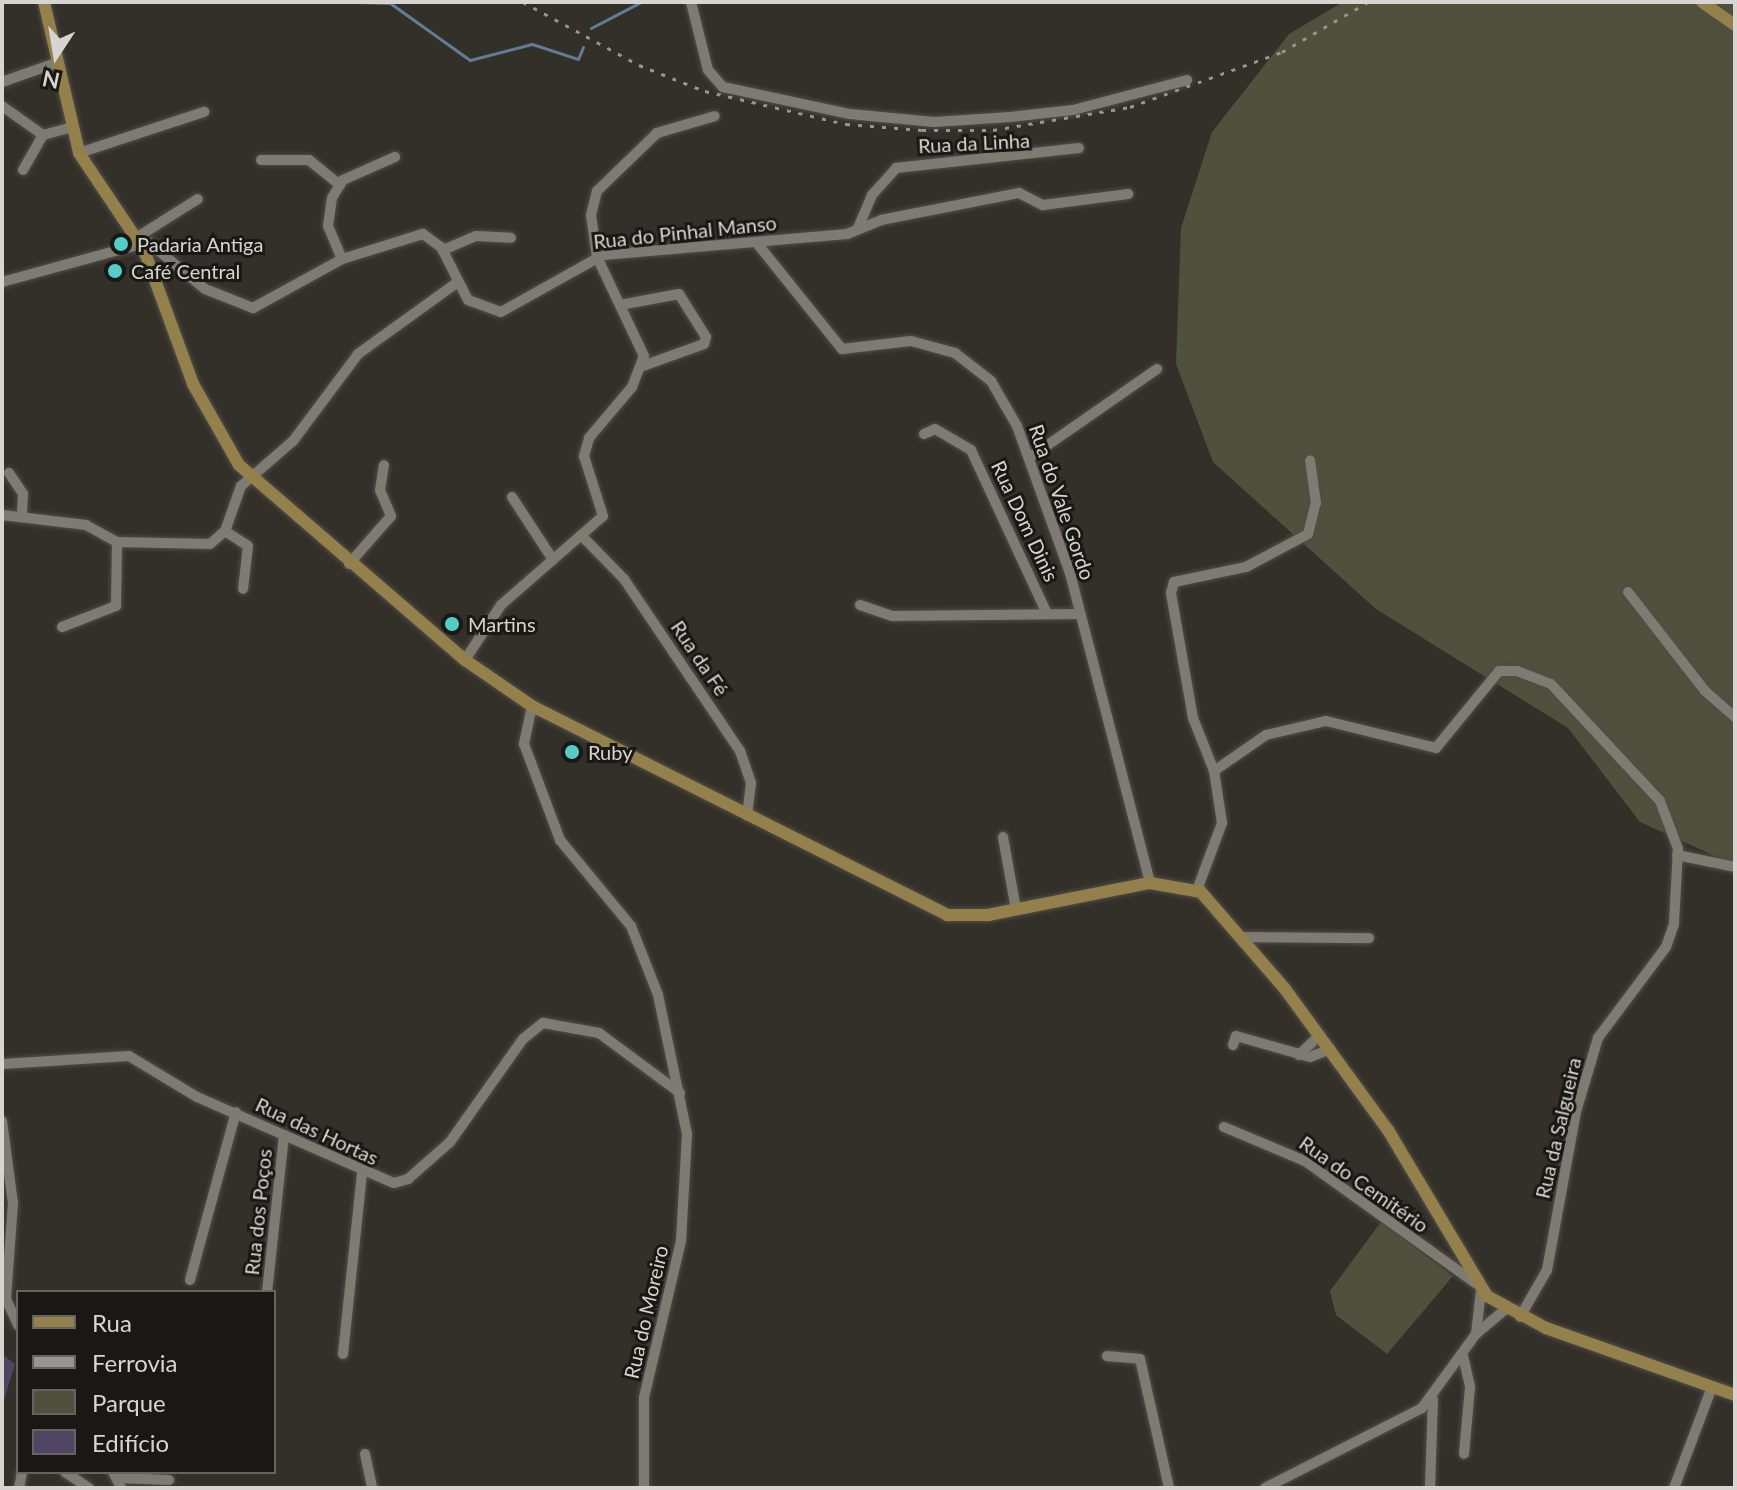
<!DOCTYPE html>
<meta charset="utf-8">
<style>
body{margin:0}
#map{position:relative;width:1737px;height:1490px;overflow:hidden;background:#333029;font-family:Lato,sans-serif}
div>[style]{position:absolute}
[style*='--x']{left:calc(var(--x)*1px);top:calc(var(--y)*1px);width:calc(var(--w)*1px);rotate:calc(var(--a)*1deg)}
.green>*{inset:0;background:#50513d}
.stream>*{height:3px;margin:-1.5px;padding:0 1.5px;transform-origin:1.5px;border-radius:1.5px;background:#627c96}
.building>*{inset:0;background:#4f4462}
.roads{filter:drop-shadow(0 0 2px #504d47) drop-shadow(0 0 2px #504d47)}
.minor>*{height:10px;margin:-5px;padding:0 5px;transform-origin:5px;border-radius:5px;background:#7e7b72}
.major>*{height:12px;margin:-6px;padding:0 6px;transform-origin:6px;border-radius:6px;background:#94804a}
.rail>*{height:3px;margin-top:-1.5px;transform-origin:0;background:repeating-linear-gradient(90deg,#979590 0 4px,transparent 0 12px)}
.dots>*{width:22px;height:22px;translate:-50% -50%;box-sizing:border-box;border:4px solid #191815;border-radius:50%}
span{translate:-50% -50%;white-space:nowrap;text-align:center;line-height:1.15;-webkit-text-stroke:6px #191815;paint-order:stroke}
.street-label{font-size:20px;color:#d7d5d1}
.poi-label{font-size:20px;color:#d7d5d1}
.left{translate:0 -50%;text-align:left}
.frame{position:absolute;inset:0;border:4px solid #d7d5d1;pointer-events:none}
.legend{position:absolute;left:16px;top:1290px;width:260px;height:184px;box-sizing:border-box;background:#191815;border:2px solid #656460;margin:0;padding:10px 14px;list-style:none;font-size:24px;color:#d7d5d1}
.legend li{display:flex;align-items:center;gap:16px;height:40px}
.legend b{width:40px;border:2px solid #656460}
.north{position:absolute;left:16px;top:16px;width:80px;height:80px;-webkit-text-stroke:6px #191815;paint-order:stroke;rotate:192deg;font-size:22px;font-weight:700;line-height:32px;text-align:center;color:#d7d5d1}
.north::after{content:'';display:block;margin:auto;width:28px;height:36px;background:#d7d5d1;clip-path:polygon(50% 0,100% 100%,50% 72%,0 100%)}
</style>
<div id="map">
<div class="green">
<div style="clip-path:polygon(1343px 2px,1735px 2px,1735px 865px,1640px 822px,1568px 728px,1376px 609px,1213px 462px,1176px 364px,1181px 228px,1212px 132px,1289px 34px)"></div>
<div style="clip-path:polygon(1381px 1222px,1453px 1276px,1387px 1354px,1336px 1315px,1330px 1291px)"></div>
</div>
<div class="stream">
<div style="--x:359;--y:2;--w:31;--a:2"></div>
<div style="--x:390;--y:3;--w:98;--a:35.5"></div>
<div style="--x:470;--y:60;--w:64;--a:-14.5"></div>
<div style="--x:532;--y:44;--w:48;--a:18.1"></div>
<div style="--x:578;--y:59;--w:13;--a:-67"></div>
<div style="--x:591;--y:28;--w:56;--a:-27.5"></div>
</div>
<div class="building">
<div style="clip-path:polygon(2px 1354px,15px 1364px,4px 1400px,2px 1400px)"></div>
</div>
<div class="roads">
<div class="minor">
<div style="--x:691;--y:2;--w:70;--a:76"></div>
<div style="--x:708;--y:70;--w:23;--a:49"></div>
<div style="--x:723;--y:87;--w:130;--a:12"></div>
<div style="--x:850;--y:114;--w:84;--a:5.4"></div>
<div style="--x:934;--y:122;--w:76;--a:-3.8"></div>
<div style="--x:1010;--y:117;--w:63;--a:-6.3"></div>
<div style="--x:1073;--y:110;--w:118;--a:-14.7"></div>
<div style="--x:2;--y:82;--w:57;--a:-19.4"></div>
<div style="--x:2;--y:106;--w:50;--a:35.3"></div>
<div style="--x:43;--y:135;--w:28;--a:-15"></div>
<div style="--x:79;--y:153;--w:132;--a:-18.2"></div>
<div style="--x:261;--y:160;--w:48;--a:0"></div>
<div style="--x:309;--y:160;--w:40;--a:39"></div>
<div style="--x:23;--y:170;--w:40;--a:-60.3"></div>
<div style="--x:858;--y:228;--w:36;--a:-67"></div>
<div style="--x:872;--y:195;--w:36;--a:-48"></div>
<div style="--x:896;--y:168;--w:184;--a:-6.2"></div>
<div style="--x:136;--y:238;--w:73;--a:-32.2"></div>
<div style="--x:756;--y:242;--w:137;--a:51.2"></div>
<div style="--x:842;--y:349;--w:69;--a:-6.6"></div>
<div style="--x:911;--y:341;--w:46;--a:15.3"></div>
<div style="--x:955;--y:353;--w:46;--a:37.9"></div>
<div style="--x:991;--y:381;--w:52;--a:60"></div>
<div style="--x:1017;--y:426;--w:156;--a:70.2"></div>
<div style="--x:1070;--y:573;--w:320;--a:75.5"></div>
<div style="--x:443;--y:250;--w:36;--a:-23"></div>
<div style="--x:476;--y:236;--w:35;--a:3"></div>
<div style="--x:342;--y:259;--w:36;--a:-113"></div>
<div style="--x:328;--y:226;--w:28;--a:-82"></div>
<div style="--x:332;--y:198;--w:21;--a:-59"></div>
<div style="--x:343;--y:180;--w:57;--a:-23.9"></div>
<div style="--x:2;--y:282;--w:151;--a:-15.3"></div>
<div style="--x:148;--y:242;--w:74;--a:39.5"></div>
<div style="--x:205;--y:289;--w:52;--a:21.6"></div>
<div style="--x:253;--y:308;--w:102;--a:-28.8"></div>
<div style="--x:342;--y:259;--w:85;--a:-17.2"></div>
<div style="--x:423;--y:234;--w:22;--a:36"></div>
<div style="--x:441;--y:247;--w:59;--a:63"></div>
<div style="--x:468;--y:300;--w:35;--a:20"></div>
<div style="--x:501;--y:312;--w:117;--a:-29.2"></div>
<div style="--x:603;--y:255;--w:245;--a:-4.9"></div>
<div style="--x:847;--y:234;--w:37;--a:-22"></div>
<div style="--x:881;--y:220;--w:141;--a:-11.1"></div>
<div style="--x:1019;--y:193;--w:27;--a:27"></div>
<div style="--x:1043;--y:205;--w:86;--a:-7.4"></div>
<div style="--x:620;--y:305;--w:60;--a:-10.6"></div>
<div style="--x:679;--y:294;--w:51;--a:57.9"></div>
<div style="--x:706;--y:337;--w:7;--a:106"></div>
<div style="--x:704;--y:344;--w:65;--a:160.2"></div>
<div style="--x:924;--y:434;--w:12;--a:-24"></div>
<div style="--x:935;--y:429;--w:42;--a:30.3"></div>
<div style="--x:971;--y:450;--w:181;--a:65.1"></div>
<div style="--x:1029;--y:458;--w:156;--a:-34.8"></div>
<div style="--x:9;--y:473;--w:25;--a:56"></div>
<div style="--x:23;--y:494;--w:21;--a:93"></div>
<div style="--x:512;--y:497;--w:75;--a:56.9"></div>
<div style="--x:2;--y:515;--w:85;--a:6.8"></div>
<div style="--x:86;--y:525;--w:35;--a:29"></div>
<div style="--x:117;--y:542;--w:93;--a:1.2"></div>
<div style="--x:210;--y:544;--w:20;--a:-41"></div>
<div style="--x:225;--y:531;--w:48;--a:-70.4"></div>
<div style="--x:241;--y:486;--w:69;--a:-40.9"></div>
<div style="--x:293;--y:441;--w:109;--a:-53.2"></div>
<div style="--x:358;--y:354;--w:120;--a:-35.8"></div>
<div style="--x:225;--y:531;--w:27;--a:33"></div>
<div style="--x:248;--y:546;--w:43;--a:96.6"></div>
<div style="--x:581;--y:535;--w:62;--a:45.7"></div>
<div style="--x:624;--y:579;--w:207;--a:56"></div>
<div style="--x:740;--y:751;--w:34;--a:71"></div>
<div style="--x:751;--y:783;--w:33;--a:97"></div>
<div style="--x:349;--y:564;--w:64;--a:-48.8"></div>
<div style="--x:391;--y:516;--w:28;--a:-113"></div>
<div style="--x:380;--y:490;--w:25;--a:-81"></div>
<div style="--x:1628;--y:592;--w:125;--a:52.1"></div>
<div style="--x:1705;--y:691;--w:40;--a:41"></div>
<div style="--x:860;--y:605;--w:34;--a:19"></div>
<div style="--x:892;--y:616;--w:188;--a:-0.6"></div>
<div style="--x:62;--y:627;--w:58;--a:-21.3"></div>
<div style="--x:116;--y:606;--w:64;--a:-89.1"></div>
<div style="--x:465;--y:660;--w:66;--a:-56.8"></div>
<div style="--x:501;--y:605;--w:135;--a:-41.1"></div>
<div style="--x:603;--y:516;--w:63;--a:-107.6"></div>
<div style="--x:584;--y:456;--w:19;--a:-74"></div>
<div style="--x:589;--y:438;--w:67;--a:-49.9"></div>
<div style="--x:632;--y:387;--w:33;--a:-69"></div>
<div style="--x:644;--y:356;--w:110;--a:-115.4"></div>
<div style="--x:597;--y:257;--w:42;--a:-98.1"></div>
<div style="--x:591;--y:215;--w:25;--a:-76"></div>
<div style="--x:597;--y:191;--w:83;--a:-44"></div>
<div style="--x:657;--y:133;--w:60;--a:-16.3"></div>
<div style="--x:532;--y:706;--w:39;--a:102"></div>
<div style="--x:524;--y:744;--w:103;--a:69.4"></div>
<div style="--x:560;--y:840;--w:112;--a:50.5"></div>
<div style="--x:631;--y:926;--w:74;--a:68.6"></div>
<div style="--x:658;--y:995;--w:142;--a:78.2"></div>
<div style="--x:687;--y:1134;--w:107;--a:93.2"></div>
<div style="--x:681;--y:1241;--w:161;--a:103.3"></div>
<div style="--x:644;--y:1398;--w:90;--a:90"></div>
<div style="--x:1214;--y:771;--w:63;--a:-34.7"></div>
<div style="--x:1266;--y:735;--w:62;--a:-13.1"></div>
<div style="--x:1326;--y:721;--w:113;--a:13.8"></div>
<div style="--x:1436;--y:748;--w:99;--a:-50.7"></div>
<div style="--x:1499;--y:671;--w:18;--a:0"></div>
<div style="--x:1517;--y:671;--w:36;--a:21"></div>
<div style="--x:1551;--y:684;--w:160;--a:47"></div>
<div style="--x:1660;--y:801;--w:51;--a:69.4"></div>
<div style="--x:1678;--y:849;--w:75;--a:93.1"></div>
<div style="--x:1674;--y:924;--w:24;--a:109"></div>
<div style="--x:1666;--y:947;--w:114;--a:126.8"></div>
<div style="--x:1598;--y:1038;--w:77;--a:106.6"></div>
<div style="--x:1576;--y:1112;--w:161;--a:100.4"></div>
<div style="--x:1547;--y:1270;--w:54;--a:119.9"></div>
<div style="--x:1003;--y:837;--w:73;--a:79.8"></div>
<div style="--x:1677;--y:855;--w:59;--a:11.7"></div>
<div style="--x:1197;--y:890;--w:72;--a:-69.5"></div>
<div style="--x:1222;--y:823;--w:53;--a:-98.7"></div>
<div style="--x:1214;--y:771;--w:57;--a:-111.6"></div>
<div style="--x:1193;--y:718;--w:127;--a:-100"></div>
<div style="--x:1171;--y:593;--w:11;--a:-75"></div>
<div style="--x:1174;--y:582;--w:74;--a:-11.8"></div>
<div style="--x:1246;--y:567;--w:70;--a:-28"></div>
<div style="--x:1308;--y:534;--w:32;--a:-76"></div>
<div style="--x:1316;--y:503;--w:43;--a:-97.9"></div>
<div style="--x:1243;--y:937;--w:126;--a:0.5"></div>
<div style="--x:1233;--y:1045;--w:9;--a:-72"></div>
<div style="--x:1236;--y:1036;--w:77;--a:15.8"></div>
<div style="--x:1310;--y:1057;--w:22;--a:-21"></div>
<div style="--x:1299;--y:1055;--w:29;--a:-44"></div>
<div style="--x:2;--y:1064;--w:127;--a:-3.6"></div>
<div style="--x:129;--y:1056;--w:79;--a:31.1"></div>
<div style="--x:197;--y:1097;--w:215;--a:23.6"></div>
<div style="--x:394;--y:1183;--w:15;--a:-16"></div>
<div style="--x:408;--y:1179;--w:56;--a:-41.4"></div>
<div style="--x:450;--y:1142;--w:126;--a:-54.7"></div>
<div style="--x:523;--y:1039;--w:26;--a:-39"></div>
<div style="--x:543;--y:1023;--w:57;--a:10.1"></div>
<div style="--x:599;--y:1033;--w:101;--a:36.5"></div>
<div style="--x:2;--y:1121;--w:83;--a:82.4"></div>
<div style="--x:13;--y:1203;--w:96;--a:94.2"></div>
<div style="--x:6;--y:1299;--w:29;--a:65"></div>
<div style="--x:1224;--y:1127;--w:88;--a:22.8"></div>
<div style="--x:1305;--y:1161;--w:211;--a:35.6"></div>
<div style="--x:190;--y:1280;--w:174;--a:-74.7"></div>
<div style="--x:267;--y:1292;--w:158;--a:-83.8"></div>
<div style="--x:1476;--y:1334;--w:44;--a:-83.5"></div>
<div style="--x:343;--y:1354;--w:181;--a:-84"></div>
<div style="--x:1107;--y:1356;--w:33;--a:5"></div>
<div style="--x:1140;--y:1359;--w:132;--a:77.3"></div>
<div style="--x:1463;--y:1356;--w:32;--a:77"></div>
<div style="--x:1470;--y:1387;--w:67;--a:95.1"></div>
<div style="--x:365;--y:1454;--w:35;--a:78"></div>
<div style="--x:65;--y:1472;--w:29;--a:34"></div>
<div style="--x:113;--y:1472;--w:18;--a:63"></div>
<div style="--x:118;--y:1478;--w:51;--a:2.2"></div>
<div style="--x:19;--y:1488;--w:16;--a:-79"></div>
<div style="--x:1265;--y:1488;--w:176;--a:-27"></div>
<div style="--x:1422;--y:1408;--w:92;--a:-53.9"></div>
<div style="--x:1476;--y:1334;--w:39;--a:-40"></div>
<div style="--x:1430;--y:1488;--w:89;--a:-88.1"></div>
<div style="--x:1674;--y:1488;--w:108;--a:-69.4"></div>
</div>
<div class="major">
<div style="--x:44;--y:2;--w:155;--a:76.9"></div>
<div style="--x:79;--y:153;--w:117;--a:56.2"></div>
<div style="--x:144;--y:250;--w:143;--a:69.9"></div>
<div style="--x:193;--y:384;--w:93;--a:60.4"></div>
<div style="--x:239;--y:465;--w:298;--a:40.8"></div>
<div style="--x:465;--y:660;--w:81;--a:34.5"></div>
<div style="--x:532;--y:706;--w:465;--a:26.7"></div>
<div style="--x:947;--y:915;--w:41;--a:0"></div>
<div style="--x:988;--y:915;--w:165;--a:-11.2"></div>
<div style="--x:1150;--y:883;--w:52;--a:10"></div>
<div style="--x:1201;--y:892;--w:128;--a:49.1"></div>
<div style="--x:1285;--y:989;--w:175;--a:53.9"></div>
<div style="--x:1388;--y:1130;--w:193;--a:59.2"></div>
<div style="--x:1487;--y:1296;--w:67;--a:28.5"></div>
<div style="--x:1546;--y:1328;--w:201;--a:19.5"></div>
<div style="--x:1702;--y:2;--w:40;--a:34.9"></div>
</div>
</div>
<div class="rail">
<div style="--x:523;--y:2;--w:132;--a:28.5"></div>
<div style="--x:639;--y:65;--w:71;--a:21.5"></div>
<div style="--x:705;--y:91;--w:145;--a:13.2"></div>
<div style="--x:846;--y:124;--w:76;--a:4.5"></div>
<div style="--x:922;--y:130;--w:71;--a:0"></div>
<div style="--x:993;--y:130;--w:139;--a:-9.5"></div>
<div style="--x:1130;--y:107;--w:162;--a:-19.9"></div>
<div style="--x:1282;--y:52;--w:99;--a:-30.2"></div>
</div>
<div class="dots">
<div style="left:121px;top:244px;background:#54cdc7"></div>
<div style="left:115px;top:271px;background:#54cdc7"></div>
<div style="left:452px;top:624px;background:#54cdc7"></div>
<div style="left:572px;top:752px;background:#54cdc7"></div>
</div>
<div class="street-label">
<span style="left:974px;top:143px;rotate:-3deg">Rua da Linha</span>
<span style="left:685px;top:232px;rotate:-6deg">Rua do Pinhal Manso</span>
<span style="left:1062px;top:502px;rotate:71deg">Rua do Vale Gordo</span>
<span style="left:1025px;top:521px;rotate:65deg">Rua Dom Dinis</span>
<span style="left:700px;top:658px;rotate:56deg">Rua da Fé</span>
<span style="left:1558px;top:1128px;rotate:-77deg">Rua da Salgueira</span>
<span style="left:317px;top:1131px;rotate:25deg">Rua das Hortas</span>
<span style="left:1364px;top:1184px;rotate:35deg">Rua do Cemitério</span>
<span style="left:258px;top:1212px;rotate:-84deg">Rua dos Poços</span>
<span style="left:646px;top:1312px;rotate:-77deg">Rua do Moreiro</span>
</div>
<div class="poi-label">
<span class="left" style="left:137px;top:244px">Padaria Antiga</span>
<span class="left" style="left:131px;top:271px">Café Central</span>
<span class="left" style="left:468px;top:624px">Martins</span>
<span class="left" style="left:588px;top:752px">Ruby</span>
</div>
<div class="frame"></div>
<ul class="legend">
<li><b style="height:10px;background:#94804a"></b>Rua</li>
<li><b style="height:10px;background:#979590"></b>Ferrovia</li>
<li><b style="height:22px;background:#50513d"></b>Parque</li>
<li><b style="height:22px;background:#4f4462"></b>Edifício</li>
</ul>
<div class="north">N</div>
</div>
